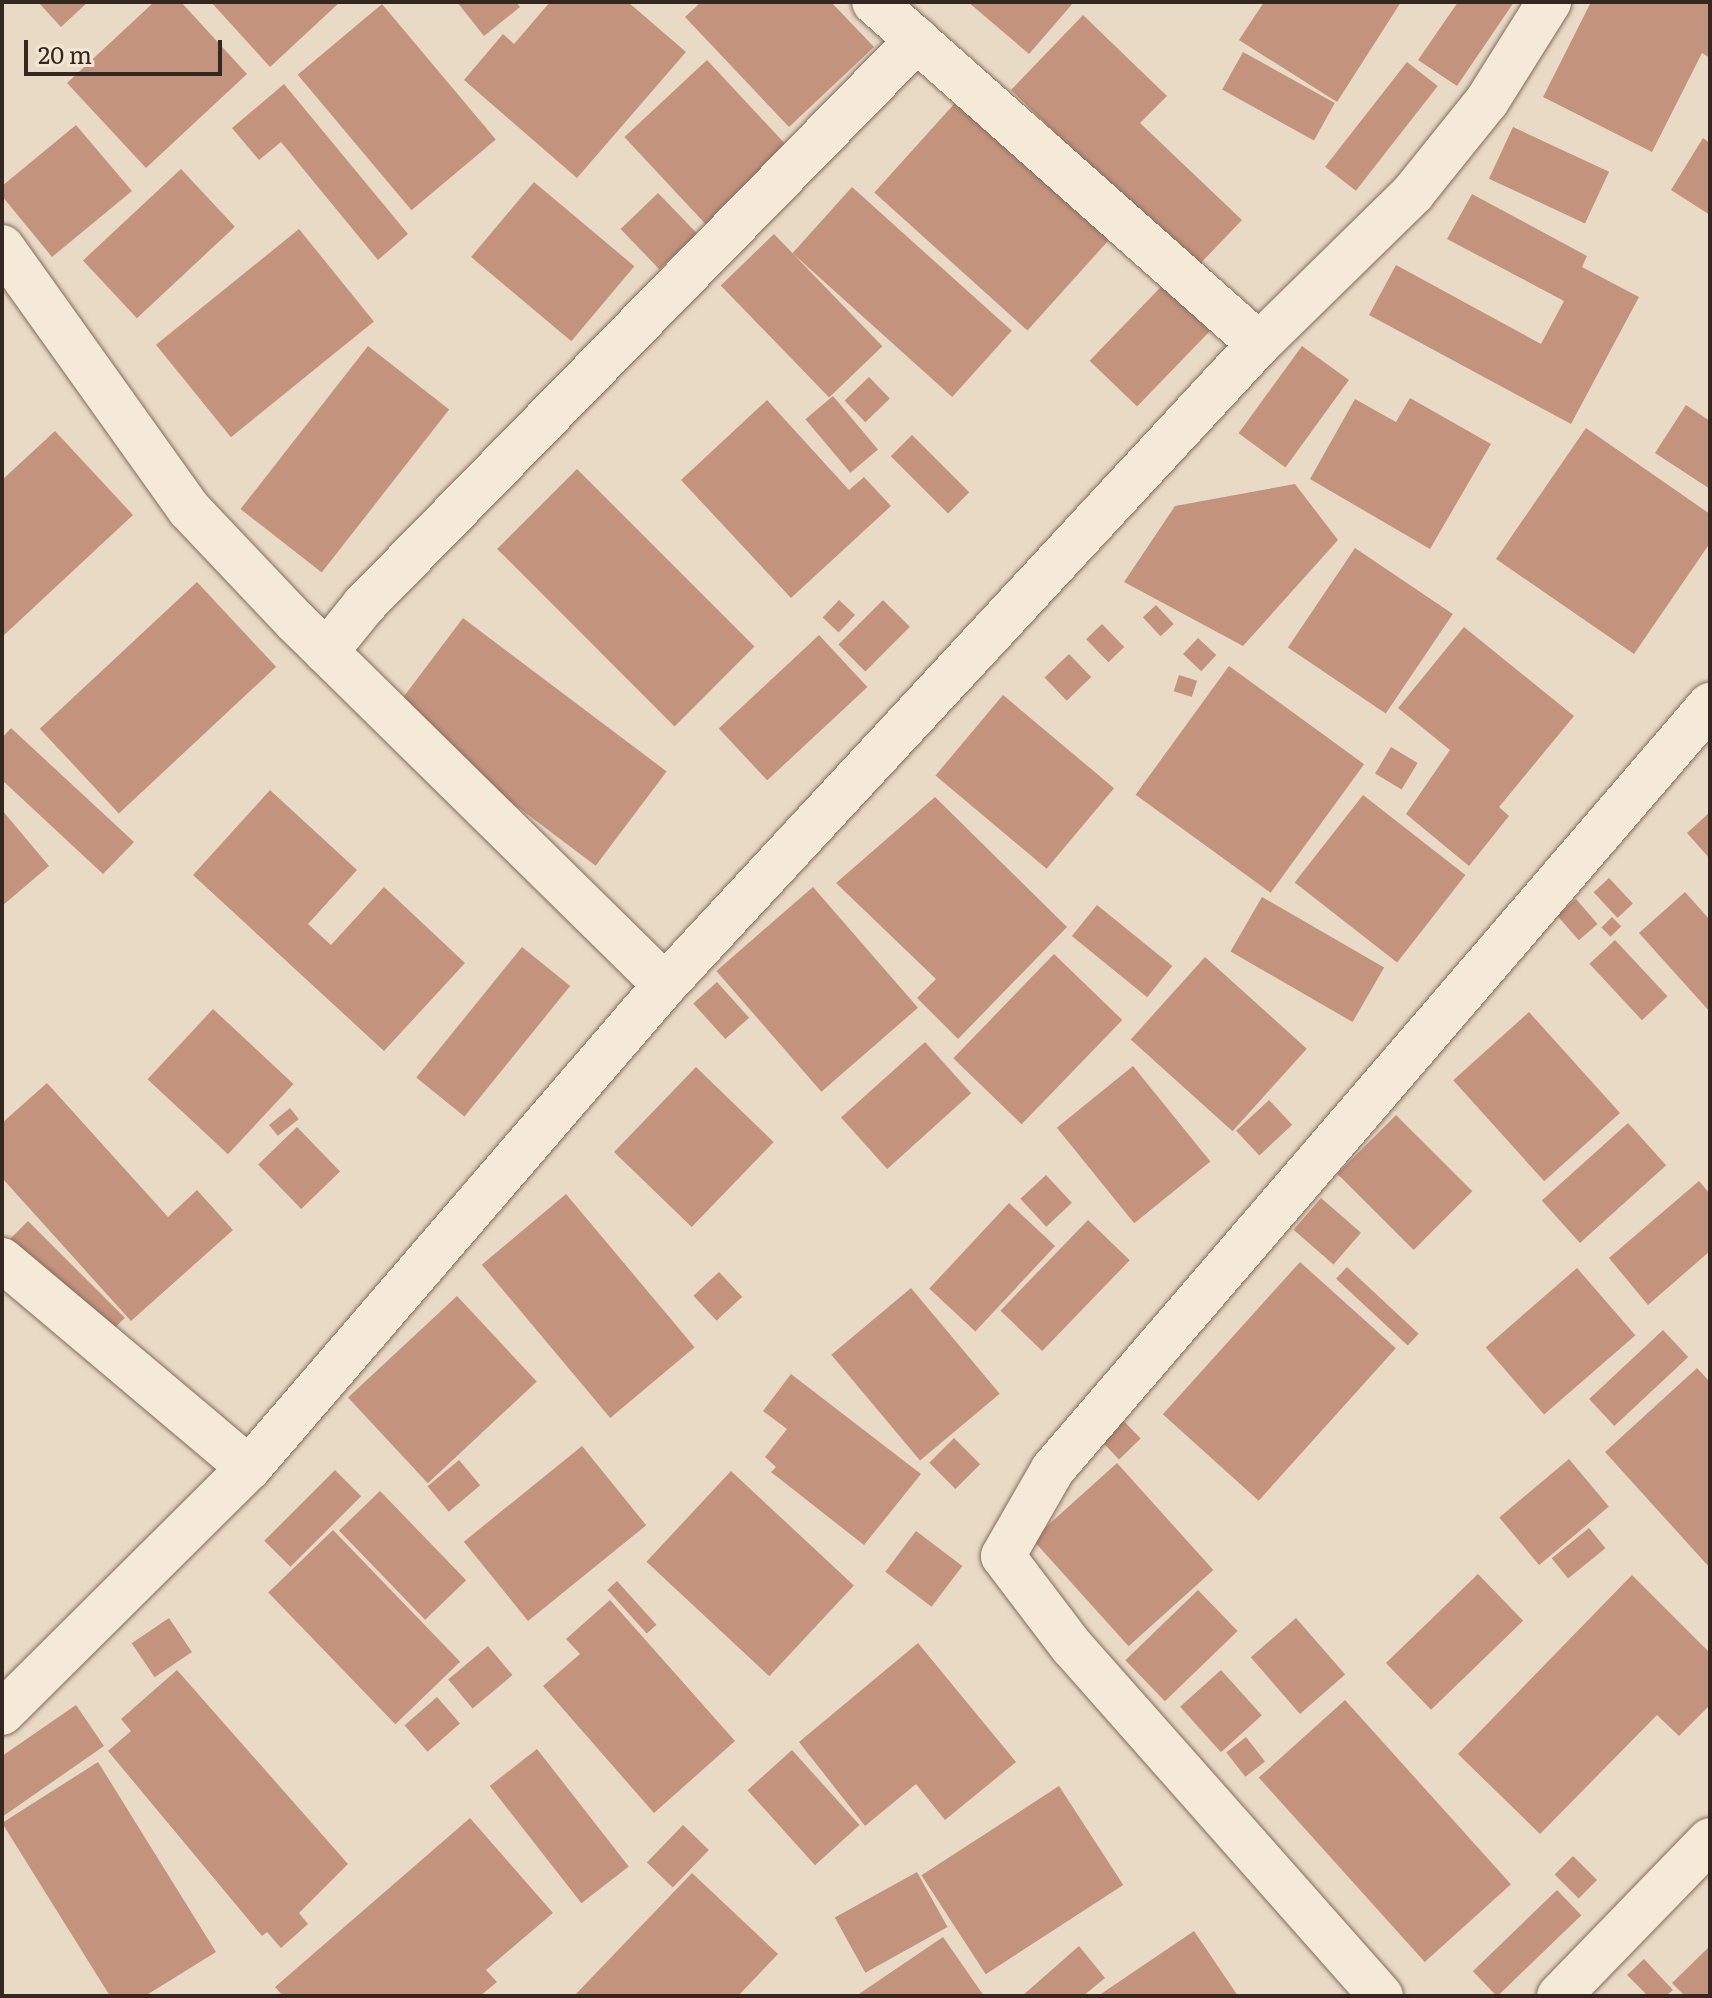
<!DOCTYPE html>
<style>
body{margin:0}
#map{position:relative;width:1712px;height:1998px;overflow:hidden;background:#e9dac5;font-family:Literata,serif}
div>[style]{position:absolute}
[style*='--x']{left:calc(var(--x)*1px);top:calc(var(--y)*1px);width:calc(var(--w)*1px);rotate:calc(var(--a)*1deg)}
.building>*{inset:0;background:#c4937e;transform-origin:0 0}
.roads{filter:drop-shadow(0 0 2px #826c5d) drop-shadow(0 0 2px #826c5d)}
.street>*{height:44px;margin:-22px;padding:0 22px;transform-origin:22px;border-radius:22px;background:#f5e9d7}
span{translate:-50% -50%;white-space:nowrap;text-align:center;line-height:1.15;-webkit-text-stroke:7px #f2e5d4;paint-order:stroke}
.frame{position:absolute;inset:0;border:4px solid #34271f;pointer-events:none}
.scale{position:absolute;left:24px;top:40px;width:198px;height:36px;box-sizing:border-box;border:4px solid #34271f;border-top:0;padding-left:10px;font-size:24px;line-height:28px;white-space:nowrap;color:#34271f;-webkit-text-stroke:6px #f2e5d4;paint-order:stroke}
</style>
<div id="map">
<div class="building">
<div style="clip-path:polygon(38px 2px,88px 2px,61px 27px)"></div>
<div style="clip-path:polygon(154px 2px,181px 2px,247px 74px,146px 168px,67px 83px)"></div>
<div style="clip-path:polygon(211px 2px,340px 2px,270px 67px)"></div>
<div style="clip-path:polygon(457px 2px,516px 2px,520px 7px,484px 36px)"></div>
<div style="clip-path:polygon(550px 2px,628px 2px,686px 52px,577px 178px,464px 80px,503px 34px,514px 44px)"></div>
<div style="clip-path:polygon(701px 2px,831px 2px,874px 47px,789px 127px,685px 17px)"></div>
<div style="clip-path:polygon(968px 2px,1074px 2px,1029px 54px)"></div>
<div style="clip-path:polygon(1264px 2px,1401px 2px,1337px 102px,1239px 40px)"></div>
<div style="clip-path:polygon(1458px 2px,1514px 2px,1457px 86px,1418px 60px)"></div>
<div style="clip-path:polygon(1591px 2px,1710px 2px,1710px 58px,1702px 53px,1652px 152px,1543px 97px)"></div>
<div style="left:382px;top:4px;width:177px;height:110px;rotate:50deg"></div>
<div style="clip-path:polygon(1083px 15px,1167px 96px,1140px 123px,1242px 220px,1196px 268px,1011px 90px)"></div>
<div style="left:1243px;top:52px;width:105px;height:43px;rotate:29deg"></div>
<div style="left:707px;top:60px;width:125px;height:113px;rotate:47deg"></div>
<div style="left:1407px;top:62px;width:39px;height:133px;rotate:38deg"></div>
<div style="clip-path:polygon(284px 84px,408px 234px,378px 260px,281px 142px,259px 160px,232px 128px)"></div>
<div style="left:964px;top:93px;width:206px;height:134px;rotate:42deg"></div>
<div style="clip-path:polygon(76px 125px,132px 191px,52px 257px,2px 196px,2px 186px)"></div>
<div style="left:1513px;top:127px;width:106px;height:57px;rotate:25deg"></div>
<div style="clip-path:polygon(1703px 138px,1710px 143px,1710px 215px,1671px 190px)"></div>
<div style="left:181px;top:169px;width:79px;height:134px;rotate:47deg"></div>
<div style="left:534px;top:182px;width:131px;height:98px;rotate:40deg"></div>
<div style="left:852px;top:187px;width:215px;height:89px;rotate:42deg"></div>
<div style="left:658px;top:193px;width:56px;height:52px;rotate:46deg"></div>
<div style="clip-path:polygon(1472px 194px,1587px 256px,1582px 267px,1639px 297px,1571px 424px,1369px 315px,1396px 265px,1541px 344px,1564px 301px,1447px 239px)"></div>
<div style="left:299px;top:229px;width:119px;height:184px;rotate:51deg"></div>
<div style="left:774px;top:234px;width:156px;height:74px;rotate:46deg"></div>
<div style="left:1182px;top:265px;width:66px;height:133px;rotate:44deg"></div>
<div style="left:368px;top:346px;width:103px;height:207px;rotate:38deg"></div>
<div style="left:1302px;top:346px;width:58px;height:108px;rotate:36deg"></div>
<div style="left:869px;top:377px;width:30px;height:34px;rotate:46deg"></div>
<div style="left:833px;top:396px;width:70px;height:36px;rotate:50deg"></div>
<div style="clip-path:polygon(1410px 398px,1491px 444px,1430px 549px,1310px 479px,1355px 399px,1396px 422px)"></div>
<div style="clip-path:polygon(767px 400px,849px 490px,864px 477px,891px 506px,791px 598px,681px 480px)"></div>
<div style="clip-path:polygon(1686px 405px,1710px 421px,1710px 489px,1655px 453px)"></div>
<div style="clip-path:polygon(1586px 428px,1710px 514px,1710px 543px,1634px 654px,1496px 559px)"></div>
<div style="clip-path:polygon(55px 431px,133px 515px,2px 637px,2px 480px)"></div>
<div style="left:912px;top:435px;width:81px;height:30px;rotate:45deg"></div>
<div style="left:577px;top:469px;width:251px;height:113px;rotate:45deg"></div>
<div style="clip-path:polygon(1295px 484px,1338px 540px,1243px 646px,1124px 582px,1175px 506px)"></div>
<div style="left:1355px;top:548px;width:118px;height:120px;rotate:34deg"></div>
<div style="left:197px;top:582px;width:116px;height:215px;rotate:47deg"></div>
<div style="left:839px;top:600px;width:22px;height:24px;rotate:43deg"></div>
<div style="left:883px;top:600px;width:38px;height:63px;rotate:45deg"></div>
<div style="left:1156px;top:605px;width:26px;height:18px;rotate:47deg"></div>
<div style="left:463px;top:618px;width:255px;height:118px;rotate:37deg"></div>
<div style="left:1102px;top:624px;width:32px;height:22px;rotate:46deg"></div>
<div style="clip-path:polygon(1464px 627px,1574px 716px,1499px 807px,1509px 816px,1469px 866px,1406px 814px,1450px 750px,1398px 708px)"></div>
<div style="left:819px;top:635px;width:71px;height:137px;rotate:47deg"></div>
<div style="left:1198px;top:638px;width:25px;height:22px;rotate:43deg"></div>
<div style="left:1069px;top:654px;width:32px;height:34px;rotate:46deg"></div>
<div style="left:1229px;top:666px;width:167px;height:159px;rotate:36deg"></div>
<div style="left:1179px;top:675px;width:19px;height:17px;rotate:18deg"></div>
<div style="left:1003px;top:695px;width:145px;height:105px;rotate:40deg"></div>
<div style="clip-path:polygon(11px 728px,134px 842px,103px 874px,2px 780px,2px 738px)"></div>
<div style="left:1391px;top:747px;width:31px;height:31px;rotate:31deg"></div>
<div style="clip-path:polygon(270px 790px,357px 870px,308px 924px,331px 945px,384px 887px,465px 963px,384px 1051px,193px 875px)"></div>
<div style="left:1363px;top:795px;width:130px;height:111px;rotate:38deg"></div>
<div style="clip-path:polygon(935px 797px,1067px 927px,958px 1039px,917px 998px,936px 979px,836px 883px)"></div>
<div style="clip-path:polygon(2px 810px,49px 866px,2px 906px)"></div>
<div style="clip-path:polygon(1710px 812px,1710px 859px,1687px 833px)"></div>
<div style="left:1609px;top:878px;width:35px;height:21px;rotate:47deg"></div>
<div style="left:813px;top:887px;width:160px;height:128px;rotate:49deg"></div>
<div style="clip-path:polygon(1685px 892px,1710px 920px,1710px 1012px,1639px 933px)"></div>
<div style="left:1262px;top:897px;width:141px;height:63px;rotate:30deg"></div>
<div style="left:1576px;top:899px;width:33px;height:25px;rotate:49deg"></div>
<div style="left:1097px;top:905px;width:97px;height:40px;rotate:39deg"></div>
<div style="left:1612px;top:917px;width:13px;height:15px;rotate:45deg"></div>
<div style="left:1615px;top:940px;width:77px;height:35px;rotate:47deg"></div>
<div style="left:522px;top:947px;width:62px;height:168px;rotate:39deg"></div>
<div style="left:1054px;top:954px;width:95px;height:145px;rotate:44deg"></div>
<div style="left:1205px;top:957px;width:137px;height:111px;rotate:42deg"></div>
<div style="left:717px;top:982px;width:48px;height:32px;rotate:48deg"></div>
<div style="left:213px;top:1009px;width:110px;height:96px;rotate:43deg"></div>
<div style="left:1529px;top:1012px;width:136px;height:102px;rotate:48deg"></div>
<div style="left:925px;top:1042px;width:69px;height:113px;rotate:48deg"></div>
<div style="left:1133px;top:1066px;width:123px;height:98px;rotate:51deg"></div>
<div style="left:696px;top:1067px;width:108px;height:118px;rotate:44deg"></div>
<div style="clip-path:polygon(47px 1083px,168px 1217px,197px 1190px,233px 1230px,131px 1321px,2px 1178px,2px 1123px)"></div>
<div style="left:1269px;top:1100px;width:34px;height:45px;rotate:47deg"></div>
<div style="left:290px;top:1108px;width:14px;height:27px;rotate:51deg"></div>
<div style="left:1396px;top:1115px;width:108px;height:83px;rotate:45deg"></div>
<div style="left:1628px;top:1123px;width:57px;height:116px;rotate:48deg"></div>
<div style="left:297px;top:1127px;width:62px;height:54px;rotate:46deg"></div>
<div style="left:1046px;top:1175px;width:38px;height:35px;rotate:47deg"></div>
<div style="clip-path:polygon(1699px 1181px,1710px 1194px,1710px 1251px,1648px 1305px,1609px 1258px)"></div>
<div style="left:566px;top:1194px;width:200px;height:110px;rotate:50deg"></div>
<div style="left:1321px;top:1198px;width:53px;height:42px;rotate:41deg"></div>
<div style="left:1009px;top:1203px;width:63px;height:117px;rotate:43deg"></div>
<div style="left:1088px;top:1220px;width:58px;height:126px;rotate:44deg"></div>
<div style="left:28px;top:1221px;width:137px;height:25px;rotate:45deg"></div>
<div style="left:1300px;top:1262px;width:129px;height:205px;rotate:42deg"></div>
<div style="left:1347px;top:1267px;width:98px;height:16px;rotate:43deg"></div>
<div style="left:1577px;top:1268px;width:89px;height:121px;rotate:49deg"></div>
<div style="left:719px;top:1272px;width:34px;height:35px;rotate:47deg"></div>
<div style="left:911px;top:1288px;width:138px;height:104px;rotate:50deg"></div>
<div style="left:457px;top:1296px;width:117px;height:149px;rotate:47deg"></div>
<div style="left:1663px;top:1330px;width:37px;height:101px;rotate:47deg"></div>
<div style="clip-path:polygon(1697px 1368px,1710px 1382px,1710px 1568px,1605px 1452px)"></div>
<div style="clip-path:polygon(791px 1374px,921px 1474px,864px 1545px,771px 1472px,776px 1467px,765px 1457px,787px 1429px,763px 1411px)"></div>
<div style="left:1115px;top:1412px;width:37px;height:30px;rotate:46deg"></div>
<div style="left:954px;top:1438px;width:37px;height:35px;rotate:45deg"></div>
<div style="left:582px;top:1446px;width:102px;height:152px;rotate:51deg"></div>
<div style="left:1569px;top:1459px;width:62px;height:91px;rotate:50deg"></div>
<div style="left:459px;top:1460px;width:33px;height:41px;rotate:50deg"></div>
<div style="left:1117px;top:1463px;width:144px;height:114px;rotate:48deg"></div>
<div style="left:335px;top:1470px;width:37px;height:100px;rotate:45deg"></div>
<div style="left:731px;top:1471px;width:168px;height:124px;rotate:43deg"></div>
<div style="left:380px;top:1491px;width:124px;height:57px;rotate:46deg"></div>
<div style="left:1589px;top:1528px;width:26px;height:48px;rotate:51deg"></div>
<div style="left:333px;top:1530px;width:183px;height:90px;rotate:46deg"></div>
<div style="left:916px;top:1531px;width:58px;height:51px;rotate:37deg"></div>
<div style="left:1478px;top:1574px;width:65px;height:128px;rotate:46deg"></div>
<div style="clip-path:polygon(1632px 1575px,1710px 1653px,1710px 1705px,1679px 1736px,1657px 1715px,1540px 1834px,1458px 1754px)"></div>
<div style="left:617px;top:1581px;width:59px;height:13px;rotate:48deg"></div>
<div style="left:1198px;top:1590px;width:57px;height:101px;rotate:46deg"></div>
<div style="clip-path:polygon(610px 1600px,735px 1741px,654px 1813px,543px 1686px,580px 1654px,566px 1639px)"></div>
<div style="left:169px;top:1618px;width:41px;height:45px;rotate:56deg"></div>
<div style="left:1296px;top:1618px;width:75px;height:60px;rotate:49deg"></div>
<div style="clip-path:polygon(918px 1643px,1016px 1762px,945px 1820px,916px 1784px,865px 1826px,799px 1742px)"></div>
<div style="left:488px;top:1646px;width:38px;height:52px;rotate:50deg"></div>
<div style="clip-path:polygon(177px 1670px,348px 1864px,299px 1913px,308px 1924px,281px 1948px,267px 1932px,262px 1936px,108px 1751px,131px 1731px,121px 1719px)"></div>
<div style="left:1221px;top:1670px;width:61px;height:55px;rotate:48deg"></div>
<div style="left:437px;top:1697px;width:35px;height:43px;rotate:49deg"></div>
<div style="left:1345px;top:1700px;width:248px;height:116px;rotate:48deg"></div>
<div style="clip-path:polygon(76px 1705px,104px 1746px,2px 1817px,2px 1756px)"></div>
<div style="left:1246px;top:1737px;width:31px;height:25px;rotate:52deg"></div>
<div style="left:537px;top:1749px;width:149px;height:60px;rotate:52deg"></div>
<div style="left:792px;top:1750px;width:101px;height:60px;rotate:48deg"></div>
<div style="clip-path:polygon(98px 1762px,216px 1952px,145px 1996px,110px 1996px,2px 1823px)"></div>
<div style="left:1059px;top:1786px;width:118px;height:164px;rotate:57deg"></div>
<div style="clip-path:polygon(470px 1818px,553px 1913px,486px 1970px,497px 1982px,480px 1996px,283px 1996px,275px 1987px)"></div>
<div style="left:683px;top:1825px;width:36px;height:52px;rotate:44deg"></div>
<div style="left:1573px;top:1856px;width:34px;height:26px;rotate:45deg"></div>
<div style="left:917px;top:1872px;width:63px;height:94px;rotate:61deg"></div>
<div style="clip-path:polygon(692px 1873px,778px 1954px,738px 1996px,574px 1996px)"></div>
<div style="left:1557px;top:1890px;width:35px;height:117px;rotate:46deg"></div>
<div style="clip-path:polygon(1194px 1931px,1238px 1996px,1098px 1996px)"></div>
<div style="clip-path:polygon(943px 1937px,984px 1996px,856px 1996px)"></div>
<div style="clip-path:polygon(1079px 1946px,1105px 1978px,1083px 1996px,1022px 1996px)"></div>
<div style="clip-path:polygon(1710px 1946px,1710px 1996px,1685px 1996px,1672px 1983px)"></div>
<div style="clip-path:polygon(1644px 1959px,1673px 1990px,1666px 1996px,1648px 1996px,1627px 1975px)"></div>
</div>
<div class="roads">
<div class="street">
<div style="--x:874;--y:2;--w:515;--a:41.62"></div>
<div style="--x:2;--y:247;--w:322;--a:54.5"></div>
<div style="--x:189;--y:509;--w:154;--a:46.6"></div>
<div style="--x:295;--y:621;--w:519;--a:44.53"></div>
<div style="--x:326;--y:652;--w:60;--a:-51"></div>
<div style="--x:364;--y:605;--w:791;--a:-45.61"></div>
<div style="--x:2;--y:1260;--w:323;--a:40.1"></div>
<div style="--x:2;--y:1713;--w:348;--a:-44.8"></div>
<div style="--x:249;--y:1468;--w:637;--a:-49.26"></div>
<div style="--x:665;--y:985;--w:874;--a:-47.18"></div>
<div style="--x:1259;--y:344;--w:216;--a:-44.4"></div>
<div style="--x:1413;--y:193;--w:118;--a:-51.2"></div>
<div style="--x:1487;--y:101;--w:117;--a:-57.9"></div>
<div style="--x:1381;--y:1996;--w:466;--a:-131.5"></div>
<div style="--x:1072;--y:1647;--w:114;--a:-127.2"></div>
<div style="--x:1003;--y:1556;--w:100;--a:-60.1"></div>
<div style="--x:1053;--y:1469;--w:1008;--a:-49.31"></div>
<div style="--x:1559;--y:1996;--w:217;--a:-45.9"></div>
</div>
</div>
<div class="frame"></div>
<div class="scale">20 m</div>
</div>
